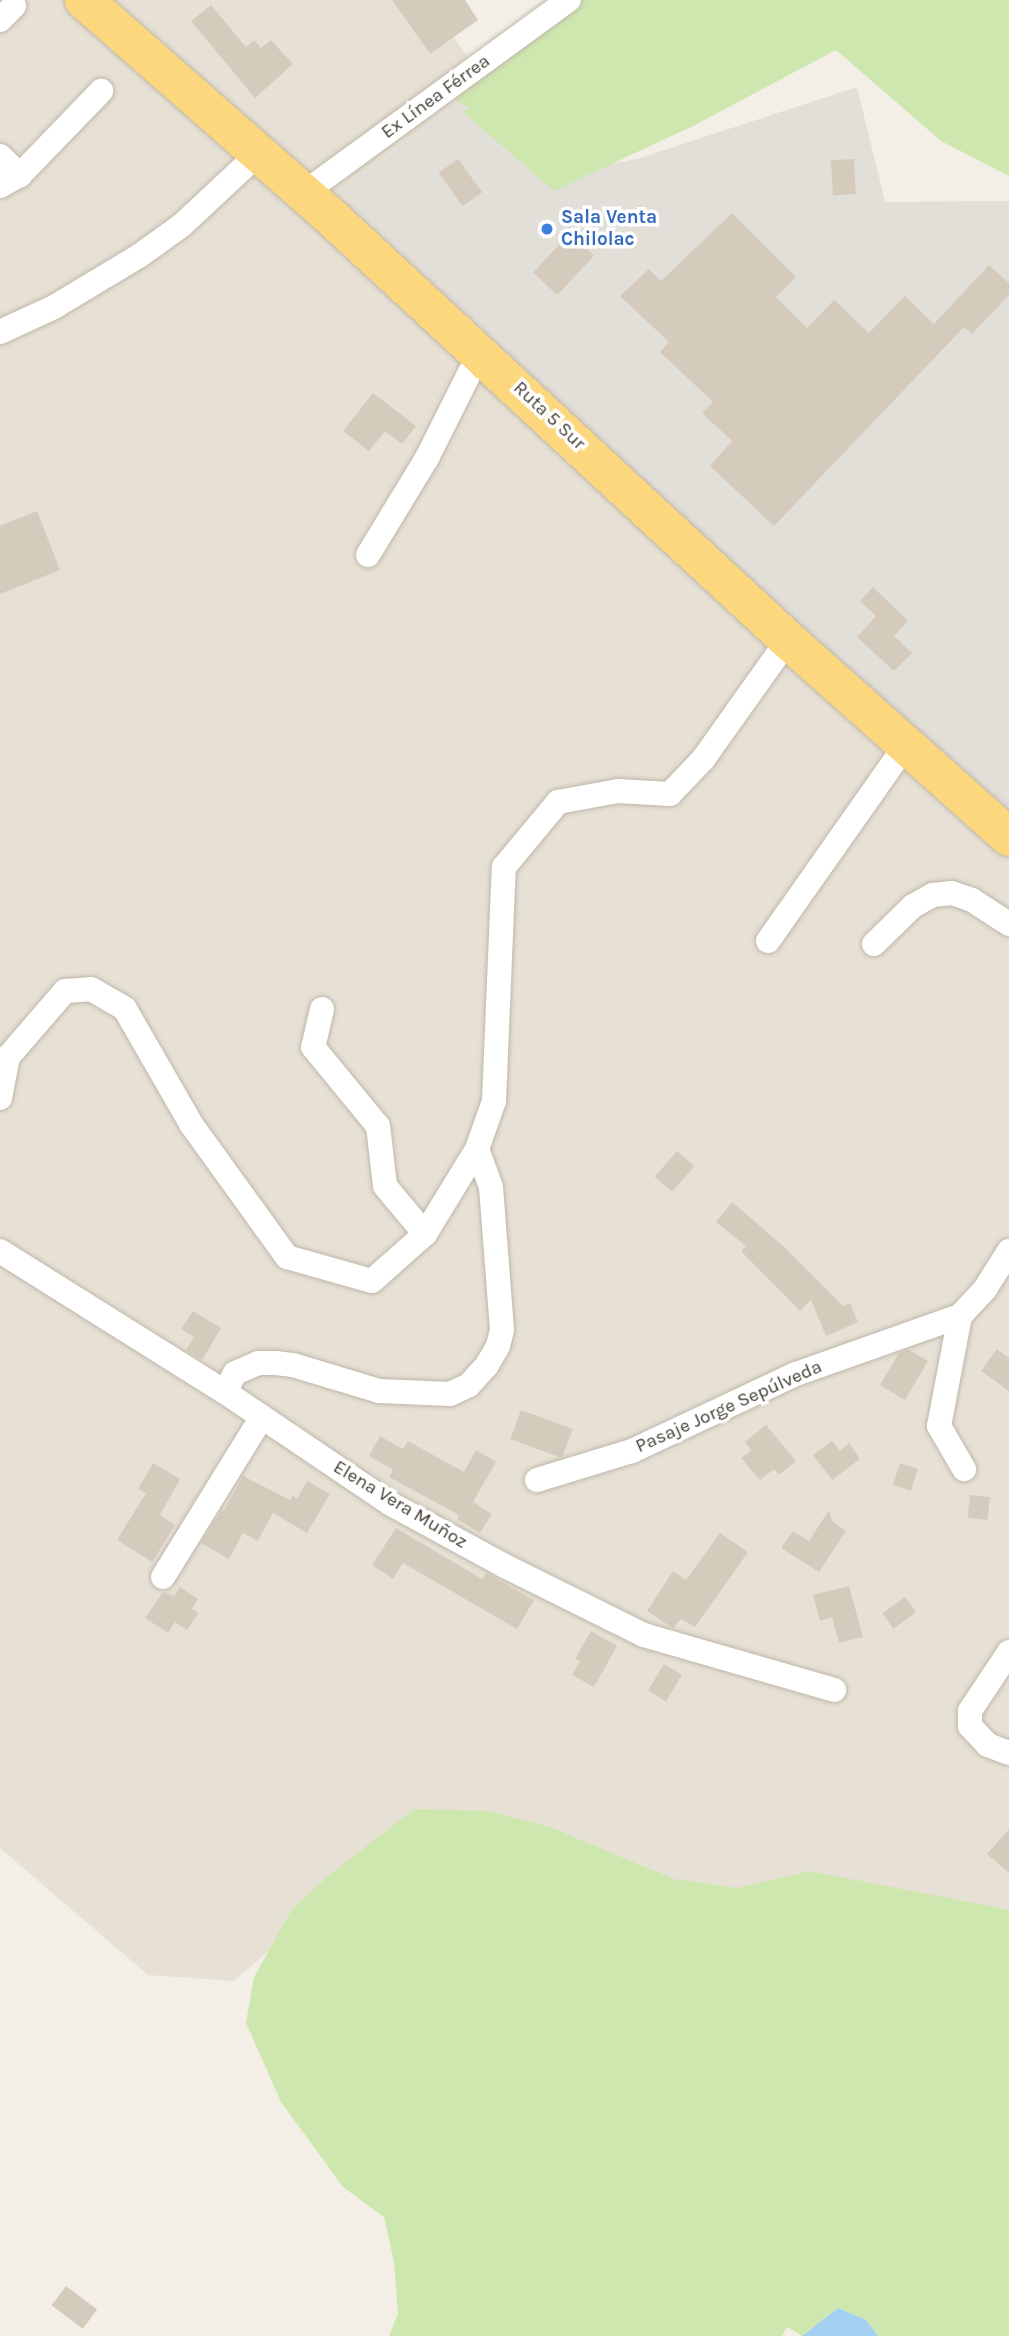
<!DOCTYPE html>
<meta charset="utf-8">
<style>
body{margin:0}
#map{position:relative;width:1009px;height:2336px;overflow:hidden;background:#f3efe7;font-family:Karla,sans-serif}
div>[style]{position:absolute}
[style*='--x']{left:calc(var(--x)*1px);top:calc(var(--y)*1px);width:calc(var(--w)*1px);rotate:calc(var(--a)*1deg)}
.residential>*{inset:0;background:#e7e1d5}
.industrial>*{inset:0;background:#e2ded8}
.green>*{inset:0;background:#cee7af}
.water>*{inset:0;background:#a3d0f0}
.building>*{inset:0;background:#d5cbbc;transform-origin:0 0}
.roads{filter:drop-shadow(0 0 2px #bfb7a9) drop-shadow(0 0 2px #bfb7a9)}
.minor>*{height:24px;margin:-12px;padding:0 12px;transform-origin:12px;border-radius:12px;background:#fff}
.trunk>*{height:38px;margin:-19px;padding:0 19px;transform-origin:19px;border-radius:19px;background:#fdd77e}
.dots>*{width:19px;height:19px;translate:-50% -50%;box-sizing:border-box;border:4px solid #fff;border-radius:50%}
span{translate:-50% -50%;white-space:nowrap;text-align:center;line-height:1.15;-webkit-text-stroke:7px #fff;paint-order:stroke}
.street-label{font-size:19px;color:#464036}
.shop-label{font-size:19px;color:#366cbe;font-weight:700}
.left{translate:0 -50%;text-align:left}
</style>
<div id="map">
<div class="residential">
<div style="clip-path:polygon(0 0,427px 0,485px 81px,341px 192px,1009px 814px,1009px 1924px,737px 1904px,362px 1870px,234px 1981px,148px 1975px,0 1848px)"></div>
</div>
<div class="industrial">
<div style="clip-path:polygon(485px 81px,575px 172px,640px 158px,857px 87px,885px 202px,1009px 201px,1009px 814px,797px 629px,340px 192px)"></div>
</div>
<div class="green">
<div style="clip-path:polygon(578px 0,1009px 0,1009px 176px,941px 141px,836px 50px,695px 125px,554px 191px,463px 112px,472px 105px,465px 106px,457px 101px,452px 90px)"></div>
<div style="clip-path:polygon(414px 1809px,488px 1811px,550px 1827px,674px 1879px,737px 1888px,810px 1871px,1009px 1910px,1009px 2336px,878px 2336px,866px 2320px,838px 2308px,802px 2336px,787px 2327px,782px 2336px,389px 2336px,398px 2313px,394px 2262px,384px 2217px,343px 2187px,281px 2102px,246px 2023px,254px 1977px,292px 1909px,328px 1876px)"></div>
</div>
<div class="water">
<div style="clip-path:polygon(838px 2308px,866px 2320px,878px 2336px,802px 2336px)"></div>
</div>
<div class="building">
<div style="clip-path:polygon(392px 0,465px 0,478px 20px,430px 54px)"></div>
<div style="clip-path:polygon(211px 5px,246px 47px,254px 40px,261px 48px,271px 40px,293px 64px,255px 98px,191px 21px)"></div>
<div style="left:458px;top:159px;width:41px;height:24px;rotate:54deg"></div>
<div style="left:854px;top:159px;width:35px;height:23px;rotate:87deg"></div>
<div style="clip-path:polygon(732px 213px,796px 277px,776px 297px,807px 328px,834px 300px,869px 333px,905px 296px,934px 324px,989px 265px,1009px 283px,1009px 295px,972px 334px,964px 327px,774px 526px,710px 466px,732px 441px,702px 413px,713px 402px,660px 352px,669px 342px,620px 296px,649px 269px,661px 281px)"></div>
<div style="left:570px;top:233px;width:33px;height:54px;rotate:43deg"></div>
<div style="clip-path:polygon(373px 393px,416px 426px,402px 444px,385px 431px,369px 451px,343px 431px)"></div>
<div style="clip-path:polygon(37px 511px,60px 570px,0 594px,0 526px)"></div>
<div style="clip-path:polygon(873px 587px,908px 621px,894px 636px,912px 653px,894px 671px,857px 637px,876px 616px,860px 601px)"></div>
<div style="left:677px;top:1151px;width:23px;height:34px;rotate:41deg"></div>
<div style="clip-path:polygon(732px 1202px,783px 1246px,843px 1306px,850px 1303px,858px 1322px,826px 1336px,811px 1300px,800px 1311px,741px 1251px,746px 1246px,716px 1222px)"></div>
<div style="clip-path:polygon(193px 1311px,221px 1328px,202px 1360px,186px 1350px,194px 1337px,181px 1329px)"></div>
<div style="clip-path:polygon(997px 1349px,1009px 1358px,1009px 1391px,981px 1371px)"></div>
<div style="clip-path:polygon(909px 1350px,928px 1361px,905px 1400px,880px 1385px,899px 1353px)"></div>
<div style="left:521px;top:1410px;width:55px;height:31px;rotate:20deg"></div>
<div style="clip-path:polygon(766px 1425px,796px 1461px,779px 1475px,774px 1469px,760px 1480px,741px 1458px,751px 1450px,745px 1442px)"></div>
<div style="clip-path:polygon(380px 1436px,403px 1449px,408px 1441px,464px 1472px,476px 1450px,496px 1462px,473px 1502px,492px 1514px,480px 1533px,457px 1519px,459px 1515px,389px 1477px,393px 1470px,369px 1456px)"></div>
<div style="clip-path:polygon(832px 1441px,840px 1451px,849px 1443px,860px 1459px,832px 1480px,813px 1455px)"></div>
<div style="clip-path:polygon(153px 1463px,180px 1479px,160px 1515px,175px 1525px,152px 1562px,117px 1540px,146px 1493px,138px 1489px)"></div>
<div style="left:900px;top:1463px;width:19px;height:23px;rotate:18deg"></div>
<div style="clip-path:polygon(243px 1476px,290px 1500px,293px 1496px,297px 1499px,307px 1481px,330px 1494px,307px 1533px,273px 1513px,258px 1541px,243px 1533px,229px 1559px,201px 1543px,222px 1510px,224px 1511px)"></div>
<div style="left:970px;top:1495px;width:20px;height:23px;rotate:6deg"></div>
<div style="clip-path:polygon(829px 1510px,832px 1521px,846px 1531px,819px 1572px,781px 1548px,793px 1531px,809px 1541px)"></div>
<div style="clip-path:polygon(396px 1528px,482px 1579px,486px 1573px,534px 1600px,517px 1629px,403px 1563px,393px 1579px,372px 1565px)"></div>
<div style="clip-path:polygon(720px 1533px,748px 1552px,695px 1627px,681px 1619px,673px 1628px,647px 1611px,673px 1571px,686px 1580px)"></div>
<div style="clip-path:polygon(849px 1586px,863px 1637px,839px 1643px,832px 1617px,820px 1621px,813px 1595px)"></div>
<div style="clip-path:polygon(180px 1587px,198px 1599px,192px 1609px,199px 1613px,187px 1630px,175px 1622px,168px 1633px,145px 1618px,163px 1592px,174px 1596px)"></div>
<div style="left:905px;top:1597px;width:19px;height:28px;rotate:54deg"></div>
<div style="clip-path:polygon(591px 1631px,617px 1646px,594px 1687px,572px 1675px,580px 1661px,575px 1659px)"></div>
<div style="left:664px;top:1664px;width:21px;height:31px;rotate:31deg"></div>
<div style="clip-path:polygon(1009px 1829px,1009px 1873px,987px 1854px)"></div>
<div style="left:66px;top:2286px;width:39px;height:24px;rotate:37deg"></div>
</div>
<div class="roads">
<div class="minor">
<div style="--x:0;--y:20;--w:20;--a:-45"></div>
<div style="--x:0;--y:156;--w:28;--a:44"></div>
<div style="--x:0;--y:186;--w:23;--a:-29"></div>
<div style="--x:20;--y:175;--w:117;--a:-46"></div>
<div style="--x:304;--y:193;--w:328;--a:-36.1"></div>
<div style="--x:0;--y:332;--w:60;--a:-24.8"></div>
<div style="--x:54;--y:307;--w:99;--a:-31"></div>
<div style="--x:139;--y:256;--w:53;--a:-35.8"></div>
<div style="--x:182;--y:225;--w:104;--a:-43.1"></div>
<div style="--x:368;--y:555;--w:114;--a:-58.7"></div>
<div style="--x:427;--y:458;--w:119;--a:-63.4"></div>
<div style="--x:768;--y:941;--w:238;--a:-54.9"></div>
<div style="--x:874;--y:944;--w:54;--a:-44.3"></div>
<div style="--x:913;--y:906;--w:23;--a:-29"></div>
<div style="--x:933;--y:895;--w:19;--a:-6"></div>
<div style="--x:952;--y:893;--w:21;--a:19"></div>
<div style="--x:972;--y:900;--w:44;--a:33"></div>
<div style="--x:322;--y:1009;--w:39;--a:103"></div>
<div style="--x:313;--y:1047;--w:102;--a:50.6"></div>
<div style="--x:378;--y:1126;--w:60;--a:83.3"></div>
<div style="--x:385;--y:1186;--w:62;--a:50.2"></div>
<div style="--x:0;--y:1098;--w:42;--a:-79"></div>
<div style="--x:8;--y:1057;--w:87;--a:-49.2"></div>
<div style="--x:65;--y:991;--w:26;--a:-4"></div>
<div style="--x:91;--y:989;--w:39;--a:30"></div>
<div style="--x:125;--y:1009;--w:133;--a:60.1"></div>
<div style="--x:191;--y:1124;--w:164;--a:54.2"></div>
<div style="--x:287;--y:1257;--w:88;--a:15.8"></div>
<div style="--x:372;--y:1281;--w:71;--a:-41.6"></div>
<div style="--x:425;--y:1234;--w:100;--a:-58.5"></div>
<div style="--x:0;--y:1251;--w:266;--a:32.1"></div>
<div style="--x:225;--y:1392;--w:200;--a:34"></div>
<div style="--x:391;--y:1504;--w:128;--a:28.6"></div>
<div style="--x:503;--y:1565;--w:157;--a:26.4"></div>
<div style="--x:644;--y:1635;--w:198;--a:16.1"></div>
<div style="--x:960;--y:1316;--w:112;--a:100.8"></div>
<div style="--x:939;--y:1426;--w:50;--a:59.8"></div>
<div style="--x:225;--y:1392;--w:21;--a:-62"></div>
<div style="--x:235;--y:1373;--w:25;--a:-23"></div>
<div style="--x:258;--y:1363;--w:18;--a:0"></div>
<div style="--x:276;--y:1363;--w:17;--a:7"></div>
<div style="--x:293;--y:1365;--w:90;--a:16.8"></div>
<div style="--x:379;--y:1391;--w:71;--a:2.4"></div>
<div style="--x:450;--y:1394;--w:21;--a:-25"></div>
<div style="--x:469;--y:1385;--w:27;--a:-48"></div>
<div style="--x:487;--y:1365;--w:22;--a:-60"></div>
<div style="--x:498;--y:1346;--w:16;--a:-76"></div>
<div style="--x:502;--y:1330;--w:143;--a:-94.4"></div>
<div style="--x:491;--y:1187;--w:40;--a:-110.2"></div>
<div style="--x:477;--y:1149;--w:51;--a:-70.5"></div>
<div style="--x:494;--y:1101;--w:234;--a:-87.6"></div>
<div style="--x:504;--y:867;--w:85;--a:-50.3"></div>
<div style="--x:558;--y:802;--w:61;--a:-10.4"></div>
<div style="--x:618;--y:791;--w:52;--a:3.3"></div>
<div style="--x:670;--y:794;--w:50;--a:-46.6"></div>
<div style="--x:704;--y:758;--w:145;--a:-54.6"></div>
<div style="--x:537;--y:1480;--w:99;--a:-17"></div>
<div style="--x:632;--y:1451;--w:181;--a:-25.2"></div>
<div style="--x:796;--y:1374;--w:174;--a:-19.5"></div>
<div style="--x:960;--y:1316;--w:37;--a:-47"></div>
<div style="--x:985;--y:1289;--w:45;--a:-57.7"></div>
<div style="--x:163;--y:1577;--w:188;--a:-58.3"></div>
<div style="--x:1009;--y:1652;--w:71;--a:123.5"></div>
<div style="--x:970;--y:1711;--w:15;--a:90"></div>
<div style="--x:970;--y:1726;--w:26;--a:47"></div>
<div style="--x:988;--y:1745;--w:22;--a:21"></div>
</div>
<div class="trunk">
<div style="--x:84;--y:0;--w:327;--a:41.3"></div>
<div style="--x:330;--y:216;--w:624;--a:42.79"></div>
<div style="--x:788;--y:640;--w:296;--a:41.7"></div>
</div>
</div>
<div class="dots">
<div style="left:547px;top:229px;background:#3f7fe0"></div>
</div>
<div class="street-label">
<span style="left:436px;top:97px;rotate:-36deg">Ex Línea Férrea</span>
<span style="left:549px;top:416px;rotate:43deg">Ruta 5 Sur</span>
<span style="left:729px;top:1407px;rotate:-24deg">Pasaje Jorge Sepúlveda</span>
<span style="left:400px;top:1505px;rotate:31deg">Elena Vera Muñoz</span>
</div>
<div class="shop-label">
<span class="left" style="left:561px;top:229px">Sala Venta<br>Chilolac</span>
</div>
</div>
